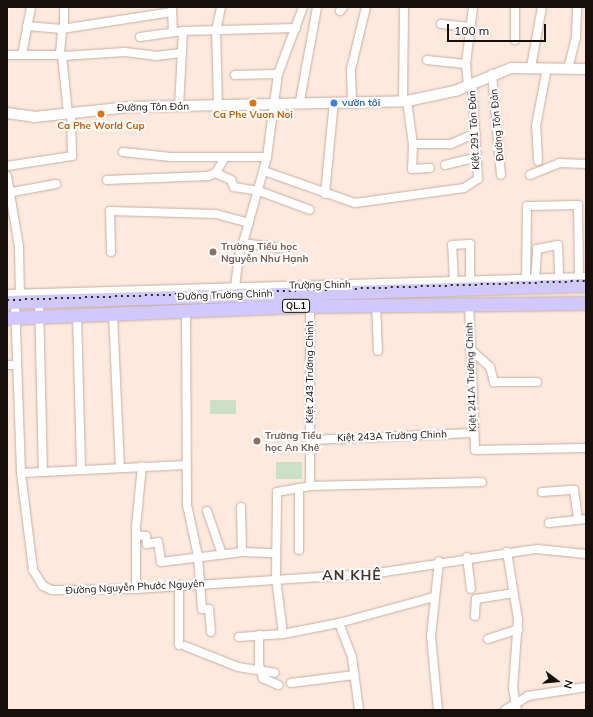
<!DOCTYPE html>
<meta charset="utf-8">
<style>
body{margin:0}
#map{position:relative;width:593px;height:717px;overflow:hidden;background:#fde9de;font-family:Mulish,sans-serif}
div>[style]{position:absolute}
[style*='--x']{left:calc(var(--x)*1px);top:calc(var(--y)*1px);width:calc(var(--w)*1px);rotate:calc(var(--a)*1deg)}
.green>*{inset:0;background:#cae0c9;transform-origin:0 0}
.roads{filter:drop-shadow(0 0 1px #c6afa2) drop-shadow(0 0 1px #c6afa2)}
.minor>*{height:8px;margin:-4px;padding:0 4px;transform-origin:4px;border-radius:4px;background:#fff}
.tertiary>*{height:10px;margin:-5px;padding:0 5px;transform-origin:5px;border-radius:5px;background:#fff}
.trunk>*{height:13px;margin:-6.5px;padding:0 6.5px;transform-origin:6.5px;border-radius:6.5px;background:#d0c8fe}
.rail>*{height:2px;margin-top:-1px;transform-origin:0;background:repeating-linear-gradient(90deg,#322a24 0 2px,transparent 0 6px)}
.dots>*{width:11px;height:11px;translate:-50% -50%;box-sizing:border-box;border:2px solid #fff;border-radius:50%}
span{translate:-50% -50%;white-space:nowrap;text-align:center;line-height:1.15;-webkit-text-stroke:4px #fff;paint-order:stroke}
.shield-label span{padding:1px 3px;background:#fff;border:1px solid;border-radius:3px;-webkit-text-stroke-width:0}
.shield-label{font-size:9px;color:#160f0a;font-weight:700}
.shop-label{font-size:10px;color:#366cbe;font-weight:700}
.left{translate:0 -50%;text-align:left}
.street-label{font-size:10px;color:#160f0a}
.food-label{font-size:10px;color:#c56008;font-weight:700}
.education-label{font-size:10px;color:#785e54;font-weight:700}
.district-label{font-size:14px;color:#453228;font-weight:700;letter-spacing:1px}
.frame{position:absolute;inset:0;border:8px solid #160f0a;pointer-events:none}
.north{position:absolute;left:537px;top:661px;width:40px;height:40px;-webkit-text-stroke:3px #fff;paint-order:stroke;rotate:106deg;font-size:11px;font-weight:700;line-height:16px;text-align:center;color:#160f0a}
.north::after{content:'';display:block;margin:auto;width:14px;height:18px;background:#160f0a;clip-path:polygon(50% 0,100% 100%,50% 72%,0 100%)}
.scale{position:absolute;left:447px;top:24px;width:99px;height:18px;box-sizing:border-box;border:2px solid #160f0a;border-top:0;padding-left:5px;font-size:12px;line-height:14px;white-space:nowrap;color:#160f0a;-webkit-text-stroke:3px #fff;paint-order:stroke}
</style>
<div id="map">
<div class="green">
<div style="left:236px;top:400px;width:14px;height:26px;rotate:90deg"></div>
<div style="left:276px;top:462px;width:26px;height:17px"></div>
</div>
<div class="roads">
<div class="minor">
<div style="--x:64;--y:7;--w:21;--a:90"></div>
<div style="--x:172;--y:7;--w:25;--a:88"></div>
<div style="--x:340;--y:11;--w:5;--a:-53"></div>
<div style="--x:441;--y:24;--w:29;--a:6"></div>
<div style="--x:27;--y:26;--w:35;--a:5"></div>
<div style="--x:62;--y:29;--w:111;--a:-8.8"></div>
<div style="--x:140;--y:37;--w:43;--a:-7.9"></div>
<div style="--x:183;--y:31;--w:113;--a:-1.5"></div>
<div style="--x:515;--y:40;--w:33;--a:-90"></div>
<div style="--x:60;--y:54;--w:25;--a:-85"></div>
<div style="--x:7;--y:55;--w:55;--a:0"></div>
<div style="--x:62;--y:55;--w:58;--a:84.1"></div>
<div style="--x:22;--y:55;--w:49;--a:-79.4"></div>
<div style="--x:63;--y:56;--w:62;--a:-3.7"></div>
<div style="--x:125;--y:52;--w:31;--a:7"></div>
<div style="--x:156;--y:56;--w:25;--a:-7"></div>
<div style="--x:427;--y:60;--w:39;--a:6"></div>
<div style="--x:531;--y:67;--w:61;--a:-79.6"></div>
<div style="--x:568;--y:69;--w:32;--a:-76"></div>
<div style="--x:576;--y:38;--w:31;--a:-88"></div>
<div style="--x:492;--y:74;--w:101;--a:84.9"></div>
<div style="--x:235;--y:75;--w:43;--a:-1.3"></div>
<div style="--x:468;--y:86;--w:22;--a:-95"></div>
<div style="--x:466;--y:64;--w:57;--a:-83"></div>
<div style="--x:300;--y:101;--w:96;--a:-79.7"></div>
<div style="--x:352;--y:101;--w:32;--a:-92"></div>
<div style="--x:351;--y:69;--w:64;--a:-76.4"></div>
<div style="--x:407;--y:101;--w:43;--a:82.1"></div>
<div style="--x:413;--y:144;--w:25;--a:92"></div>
<div style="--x:412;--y:169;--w:18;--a:-3"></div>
<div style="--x:403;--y:102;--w:95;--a:-89.4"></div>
<div style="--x:218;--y:105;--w:74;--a:-91.5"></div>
<div style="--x:216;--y:31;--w:25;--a:-78"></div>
<div style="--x:179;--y:107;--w:76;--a:-87"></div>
<div style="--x:413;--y:144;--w:38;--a:0"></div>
<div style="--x:451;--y:144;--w:27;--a:-24"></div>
<div style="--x:123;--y:152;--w:48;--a:5.9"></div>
<div style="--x:171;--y:157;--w:96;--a:0"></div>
<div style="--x:538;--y:161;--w:35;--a:-93"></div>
<div style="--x:536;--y:126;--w:59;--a:-79.3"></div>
<div style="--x:445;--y:165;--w:32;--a:-14"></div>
<div style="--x:7;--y:166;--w:66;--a:-8.7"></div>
<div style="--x:72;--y:156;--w:43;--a:-91.3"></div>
<div style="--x:264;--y:171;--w:96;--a:19.4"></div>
<div style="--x:355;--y:203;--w:110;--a:-7.8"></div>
<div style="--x:464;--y:188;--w:17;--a:-33"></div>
<div style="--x:478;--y:179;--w:95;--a:-93.6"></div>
<div style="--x:216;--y:173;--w:17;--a:25"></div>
<div style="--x:231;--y:180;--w:8;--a:67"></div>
<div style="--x:234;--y:187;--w:25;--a:9"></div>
<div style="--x:259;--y:191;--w:54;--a:20.4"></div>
<div style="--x:530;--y:175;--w:31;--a:-22"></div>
<div style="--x:559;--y:163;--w:27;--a:2"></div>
<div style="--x:7;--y:176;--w:72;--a:80.4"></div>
<div style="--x:19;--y:247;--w:53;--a:88.9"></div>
<div style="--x:107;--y:180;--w:101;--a:-2.3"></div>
<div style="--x:208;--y:176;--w:9;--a:-21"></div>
<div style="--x:216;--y:173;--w:18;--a:-61"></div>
<div style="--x:7;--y:193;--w:50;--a:-10.4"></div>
<div style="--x:325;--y:194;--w:93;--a:-84.5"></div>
<div style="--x:243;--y:243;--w:37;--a:8"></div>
<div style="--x:111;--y:252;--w:41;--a:-91.4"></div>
<div style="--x:110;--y:211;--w:106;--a:1.6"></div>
<div style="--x:216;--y:214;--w:34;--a:15"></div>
<div style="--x:526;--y:280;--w:74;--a:-89.2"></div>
<div style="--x:527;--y:206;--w:51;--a:-1.1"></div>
<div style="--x:578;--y:205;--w:74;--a:89.2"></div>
<div style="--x:535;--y:280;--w:31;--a:-86"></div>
<div style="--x:537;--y:249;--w:21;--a:-11"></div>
<div style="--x:558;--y:245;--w:35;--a:88"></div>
<div style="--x:454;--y:281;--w:36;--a:-93"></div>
<div style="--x:452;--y:245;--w:18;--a:-3"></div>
<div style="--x:470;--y:244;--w:37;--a:90"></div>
<div style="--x:235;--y:287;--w:26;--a:-83"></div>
<div style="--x:238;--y:261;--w:108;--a:-74.4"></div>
<div style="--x:267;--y:157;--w:84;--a:-82.5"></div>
<div style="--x:278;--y:74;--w:72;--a:-69.5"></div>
<div style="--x:39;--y:300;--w:172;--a:88.7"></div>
<div style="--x:15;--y:301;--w:172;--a:88"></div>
<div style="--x:21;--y:473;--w:98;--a:82.9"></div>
<div style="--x:33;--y:570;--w:19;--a:58"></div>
<div style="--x:43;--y:586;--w:10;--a:24"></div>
<div style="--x:52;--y:590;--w:84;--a:-0.7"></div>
<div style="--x:136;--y:589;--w:235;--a:-3.7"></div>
<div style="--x:371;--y:574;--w:168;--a:-8.6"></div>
<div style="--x:537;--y:549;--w:49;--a:5.8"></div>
<div style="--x:376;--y:304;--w:47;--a:87.6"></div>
<div style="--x:469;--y:304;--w:146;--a:87.6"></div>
<div style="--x:475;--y:450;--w:111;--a:-1"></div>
<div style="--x:310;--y:306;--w:180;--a:90"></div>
<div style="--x:186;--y:311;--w:194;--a:89.7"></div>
<div style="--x:187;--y:505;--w:52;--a:77.8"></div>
<div style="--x:198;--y:556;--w:53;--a:85.7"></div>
<div style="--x:202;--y:609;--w:7;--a:0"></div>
<div style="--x:209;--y:609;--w:23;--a:85"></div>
<div style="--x:113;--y:314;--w:153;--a:87.4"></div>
<div style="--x:77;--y:315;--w:154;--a:88.5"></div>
<div style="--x:470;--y:349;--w:27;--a:42"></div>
<div style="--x:490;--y:367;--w:16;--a:75"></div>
<div style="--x:494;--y:382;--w:43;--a:0"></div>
<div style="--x:7;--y:365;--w:9;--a:0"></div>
<div style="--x:310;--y:440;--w:163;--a:-2.5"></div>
<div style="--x:21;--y:473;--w:166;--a:-2.8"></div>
<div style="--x:542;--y:492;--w:32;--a:-4"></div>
<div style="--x:574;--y:490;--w:27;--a:82"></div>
<div style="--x:241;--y:507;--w:45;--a:88.7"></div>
<div style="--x:207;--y:511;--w:46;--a:70.8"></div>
<div style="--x:549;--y:523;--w:37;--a:-6"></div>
<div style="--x:136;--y:535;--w:10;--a:6"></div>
<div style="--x:146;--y:536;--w:8;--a:83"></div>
<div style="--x:147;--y:544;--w:11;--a:-10"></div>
<div style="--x:158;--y:542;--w:20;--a:81"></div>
<div style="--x:161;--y:562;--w:82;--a:-7"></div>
<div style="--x:242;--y:552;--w:34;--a:2"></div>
<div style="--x:299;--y:550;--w:62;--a:-90"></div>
<div style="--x:507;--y:552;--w:68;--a:80.7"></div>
<div style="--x:518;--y:619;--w:69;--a:94.1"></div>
<div style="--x:513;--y:688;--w:22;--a:80"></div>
<div style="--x:467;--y:557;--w:32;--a:83"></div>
<div style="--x:136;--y:589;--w:62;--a:-90"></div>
<div style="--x:136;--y:527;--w:61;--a:-84.4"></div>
<div style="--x:475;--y:616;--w:17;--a:-87"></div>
<div style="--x:476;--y:599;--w:37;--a:-9"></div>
<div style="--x:339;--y:623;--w:36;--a:69"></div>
<div style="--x:352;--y:657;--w:53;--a:82.5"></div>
<div style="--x:283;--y:634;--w:56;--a:-97.1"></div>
<div style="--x:276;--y:578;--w:86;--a:-89.3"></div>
<div style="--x:277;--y:492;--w:34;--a:-10"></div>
<div style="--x:310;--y:486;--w:172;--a:-1.3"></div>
<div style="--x:259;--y:635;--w:29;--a:90"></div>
<div style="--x:259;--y:664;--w:15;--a:74"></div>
<div style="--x:263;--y:678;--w:17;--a:25"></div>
<div style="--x:239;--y:637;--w:44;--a:-3.9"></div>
<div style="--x:283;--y:634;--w:57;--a:-11.1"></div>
<div style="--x:339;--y:623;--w:98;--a:-15.3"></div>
<div style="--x:488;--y:639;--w:32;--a:-18"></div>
<div style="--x:179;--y:645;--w:60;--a:-90"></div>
<div style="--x:185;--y:646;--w:57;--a:21.6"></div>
<div style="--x:238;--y:667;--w:37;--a:9"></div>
<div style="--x:291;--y:683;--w:64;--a:-7.2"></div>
<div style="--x:438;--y:710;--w:74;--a:-95.4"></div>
<div style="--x:431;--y:636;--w:75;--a:-83.9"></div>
<div style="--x:505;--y:710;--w:27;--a:-31"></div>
<div style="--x:528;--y:696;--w:59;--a:-8.8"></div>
</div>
<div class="tertiary">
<div style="--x:7;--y:113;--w:27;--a:8"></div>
<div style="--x:34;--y:117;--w:96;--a:-6"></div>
<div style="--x:129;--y:107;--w:278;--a:-1.2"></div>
<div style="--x:407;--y:101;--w:49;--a:-11.8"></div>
<div style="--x:455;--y:91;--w:61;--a:-22.3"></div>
<div style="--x:511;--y:68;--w:75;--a:0.8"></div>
<div style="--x:7;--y:295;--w:579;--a:-1.68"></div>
</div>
<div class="trunk">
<div style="--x:7;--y:302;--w:579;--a:-1.68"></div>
<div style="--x:7;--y:318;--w:303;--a:-2.3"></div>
<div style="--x:310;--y:306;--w:276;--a:-0.6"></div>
</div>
</div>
<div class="rail">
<div style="--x:7;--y:300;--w:579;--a:-1.88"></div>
</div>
<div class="dots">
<div style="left:253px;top:103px;background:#e8710a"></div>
<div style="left:334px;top:103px;background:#3f7fe0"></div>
<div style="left:101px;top:114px;background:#e8710a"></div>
<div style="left:213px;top:252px;background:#8d6e63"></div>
<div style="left:257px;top:441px;background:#8d6e63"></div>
</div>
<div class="shield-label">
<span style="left:296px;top:306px">QL.1</span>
</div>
<div class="shop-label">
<span class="left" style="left:342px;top:103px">vườn tôi</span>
</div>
<div class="street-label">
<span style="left:153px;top:107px;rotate:-1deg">Đường Tôn Đản</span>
<span style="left:497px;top:125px;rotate:-95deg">Đường Tôn Đản</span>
<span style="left:474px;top:130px;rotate:-93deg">Kiệt 291 Tôn Đản</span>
<span style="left:320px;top:285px;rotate:-1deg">Trường Chinh</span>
<span style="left:225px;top:295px;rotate:-2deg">Đường Trường Chinh</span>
<span style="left:310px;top:372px;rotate:-90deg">Kiệt 243 Trường Chinh</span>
<span style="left:471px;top:377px;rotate:-92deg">Kiệt 241A Trường Chinh</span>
<span style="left:392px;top:436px;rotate:-2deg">Kiệt 243A Trường Chinh</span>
<span style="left:135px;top:587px;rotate:-3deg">Đường Nguyễn Phước Nguyên</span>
</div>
<div class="food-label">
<span style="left:253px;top:115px">Ca Phe Vuon Noi</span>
<span style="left:101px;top:126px">Ca Phe World Cup</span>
</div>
<div class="education-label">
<span class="left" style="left:221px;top:252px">Trường Tiểu học<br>Nguyễn Như Hạnh</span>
<span class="left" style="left:265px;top:441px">Trường Tiểu<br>học An Khê</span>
</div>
<div class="district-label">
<span style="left:352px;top:575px">AN KHÊ</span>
</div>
<div class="frame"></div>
<div class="north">N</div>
<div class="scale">100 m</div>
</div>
